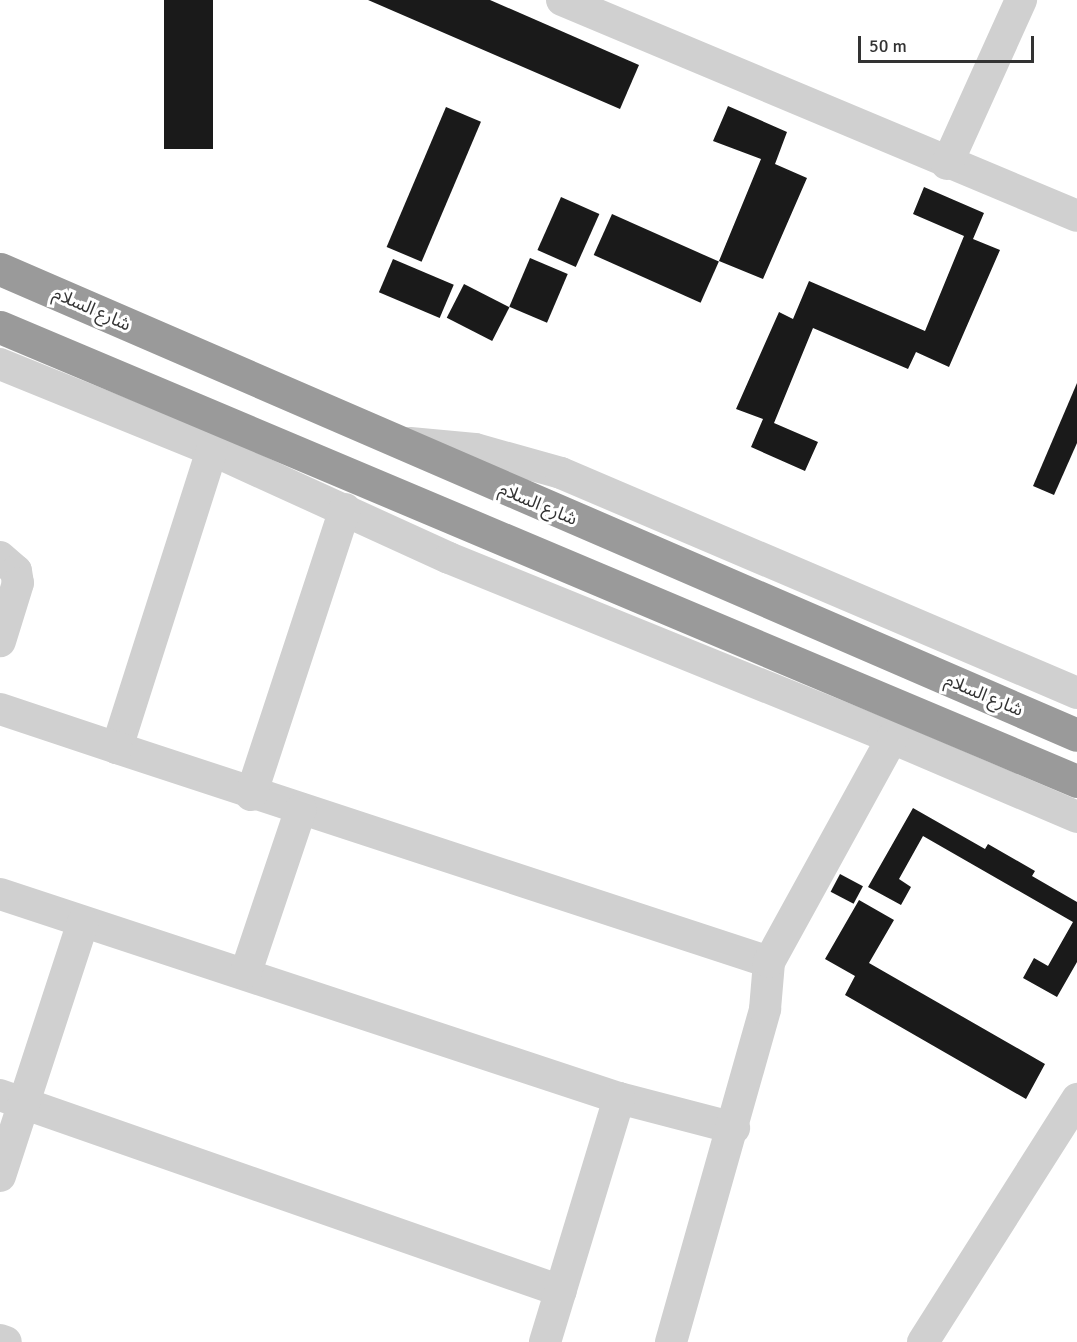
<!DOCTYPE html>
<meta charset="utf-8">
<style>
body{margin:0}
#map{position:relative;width:1077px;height:1342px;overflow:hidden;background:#fff;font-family:Signika,"Noto Sans Arabic",sans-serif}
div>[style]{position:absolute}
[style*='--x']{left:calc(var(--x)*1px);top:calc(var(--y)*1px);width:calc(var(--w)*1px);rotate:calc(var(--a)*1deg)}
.building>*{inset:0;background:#1a1a1a;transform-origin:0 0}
.minor>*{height:32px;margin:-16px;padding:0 16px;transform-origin:16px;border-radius:16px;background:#d0d0d0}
.highway>*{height:33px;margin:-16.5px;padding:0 16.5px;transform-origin:16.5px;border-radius:16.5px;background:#9a9a9a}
span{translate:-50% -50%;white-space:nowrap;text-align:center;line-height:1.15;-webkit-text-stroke:6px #fff;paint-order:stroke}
.street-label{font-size:18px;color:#333}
.scale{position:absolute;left:858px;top:36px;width:176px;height:27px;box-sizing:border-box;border:3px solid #333;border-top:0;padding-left:8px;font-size:18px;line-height:21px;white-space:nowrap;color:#333;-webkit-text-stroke:4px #fff;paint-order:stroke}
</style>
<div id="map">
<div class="building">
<div style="left:164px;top:0;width:49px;height:149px"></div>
<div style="clip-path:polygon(368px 0,490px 0,639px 65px,620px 109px)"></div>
<div style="clip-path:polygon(728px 106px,787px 132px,775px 164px,807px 178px,763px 279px,719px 261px,761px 159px,713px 141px)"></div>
<div style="left:446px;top:107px;width:38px;height:152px;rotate:23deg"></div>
<div style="clip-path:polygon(924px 187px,984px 213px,973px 239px,1000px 250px,949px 367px,916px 352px,908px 369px,813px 328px,774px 423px,818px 442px,805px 471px,751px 447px,763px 419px,736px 409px,779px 312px,793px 319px,809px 281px,925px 331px,964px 236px,913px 214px)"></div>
<div style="left:561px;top:197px;width:42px;height:58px;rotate:24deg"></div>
<div style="left:612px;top:214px;width:117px;height:45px;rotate:24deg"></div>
<div style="left:530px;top:258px;width:41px;height:53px;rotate:23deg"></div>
<div style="left:393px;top:259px;width:66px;height:36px;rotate:23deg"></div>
<div style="left:464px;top:284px;width:51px;height:38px;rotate:27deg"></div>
<div style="clip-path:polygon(1077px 383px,1077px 443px,1054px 495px,1033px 486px)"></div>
<div style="clip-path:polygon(913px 808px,985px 849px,988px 844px,1035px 871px,1032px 876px,1077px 902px,1077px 962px,1057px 997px,1023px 978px,1034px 958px,1048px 966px,1073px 922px,923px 836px,899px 879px,911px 887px,901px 905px,868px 887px)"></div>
<div style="left:840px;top:874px;width:26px;height:20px;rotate:28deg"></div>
<div style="clip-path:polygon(859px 900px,894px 920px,869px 963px,1045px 1064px,1026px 1099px,845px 995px,855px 976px,825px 959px)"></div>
</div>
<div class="minor">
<div style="--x:562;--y:0;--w:558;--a:22.75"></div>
<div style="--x:947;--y:164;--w:180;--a:-65.7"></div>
<div style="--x:0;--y:364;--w:229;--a:22.1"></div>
<div style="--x:212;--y:450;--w:260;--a:24.5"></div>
<div style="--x:449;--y:558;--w:478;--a:22.1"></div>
<div style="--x:892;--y:738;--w:201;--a:23.1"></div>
<div style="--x:410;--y:443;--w:65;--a:5.3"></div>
<div style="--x:475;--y:449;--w:89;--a:15.6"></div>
<div style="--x:561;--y:473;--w:561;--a:23.09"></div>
<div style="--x:212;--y:450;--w:313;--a:107.7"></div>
<div style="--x:117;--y:748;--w:686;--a:18.17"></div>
<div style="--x:0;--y:557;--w:21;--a:41"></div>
<div style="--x:16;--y:571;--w:12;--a:81"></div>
<div style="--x:18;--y:583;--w:61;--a:107.2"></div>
<div style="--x:0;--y:709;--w:123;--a:18.4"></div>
<div style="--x:251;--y:795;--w:301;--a:-71.8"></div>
<div style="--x:0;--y:894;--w:652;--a:18.24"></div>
<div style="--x:619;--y:1098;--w:119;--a:14.6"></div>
<div style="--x:246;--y:972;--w:172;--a:-71.4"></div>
<div style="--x:0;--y:1095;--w:594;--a:19.26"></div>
<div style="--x:0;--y:1176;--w:267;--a:-71.9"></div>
<div style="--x:0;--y:1340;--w:6;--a:18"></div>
<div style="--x:545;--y:1342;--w:255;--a:-73.1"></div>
<div style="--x:671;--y:1342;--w:346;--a:-74.2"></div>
<div style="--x:765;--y:1009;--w:47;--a:-85.1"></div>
<div style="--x:769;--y:962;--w:256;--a:-61.2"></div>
<div style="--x:923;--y:1342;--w:288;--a:-57.6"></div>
</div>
<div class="highway">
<div style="--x:0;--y:269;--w:1173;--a:23.4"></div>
<div style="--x:0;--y:327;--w:1169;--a:22.86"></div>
</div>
<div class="street-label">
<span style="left:92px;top:309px;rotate:24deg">شارع السلام</span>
<span style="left:538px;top:504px;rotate:23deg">شارع السلام</span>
<span style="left:984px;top:695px;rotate:23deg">شارع السلام</span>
</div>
<div class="scale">50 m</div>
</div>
